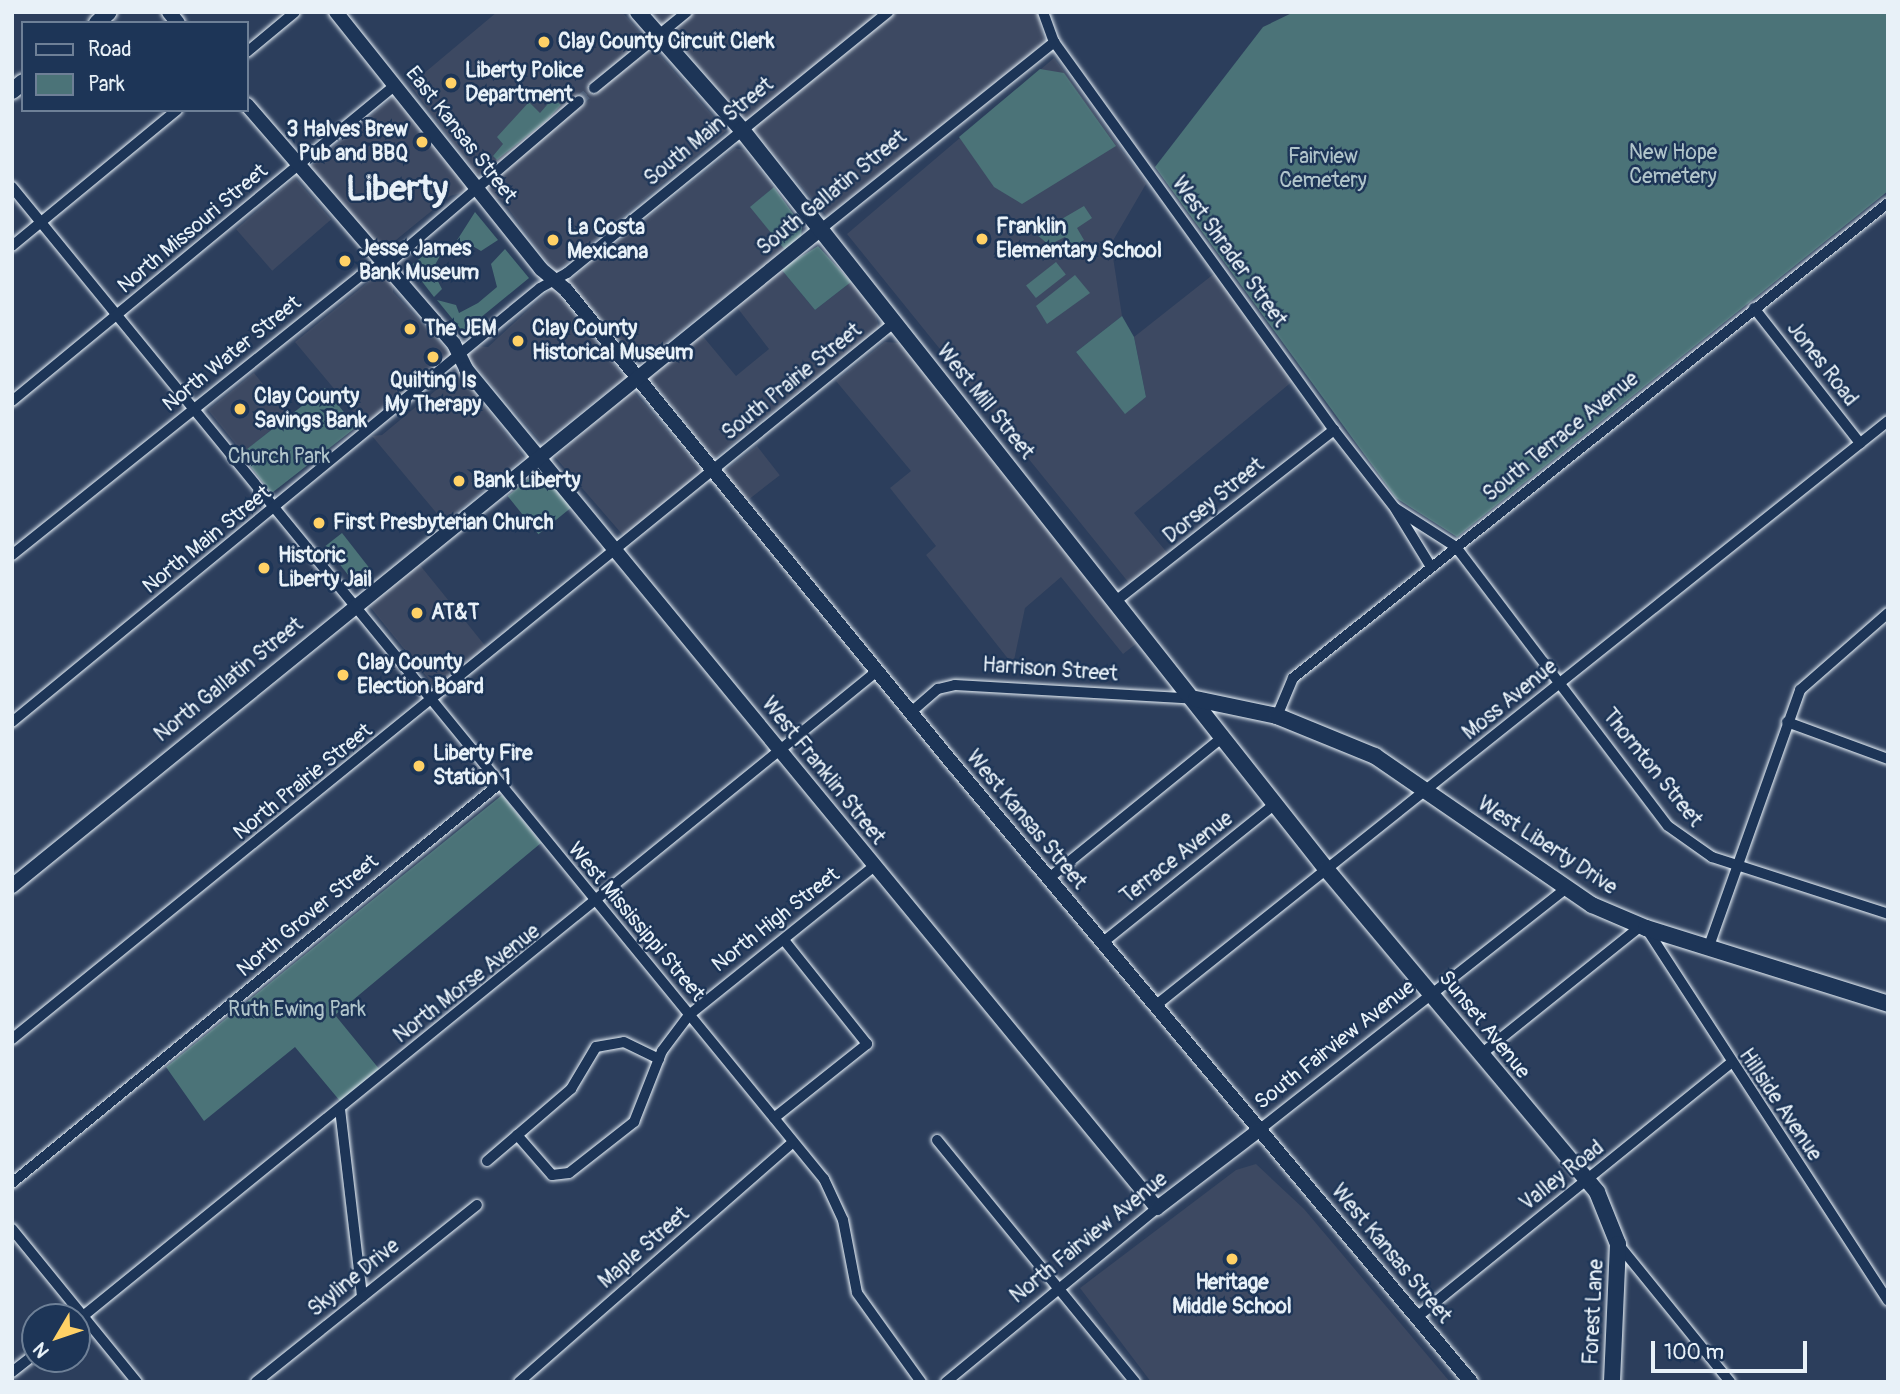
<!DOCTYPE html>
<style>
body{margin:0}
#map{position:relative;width:1900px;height:1394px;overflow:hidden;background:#2c3e5c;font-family:Pangolin,sans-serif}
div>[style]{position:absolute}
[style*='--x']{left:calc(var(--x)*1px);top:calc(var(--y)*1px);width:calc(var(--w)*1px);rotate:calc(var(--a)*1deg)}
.built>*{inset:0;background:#3d4962;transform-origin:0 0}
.green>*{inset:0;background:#4b7378;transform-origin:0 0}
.minor-tunnel>*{height:10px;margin-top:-5px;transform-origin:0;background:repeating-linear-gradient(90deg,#485973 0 10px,transparent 0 15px)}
.roads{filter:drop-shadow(0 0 2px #e8f1f8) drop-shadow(0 0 2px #e8f1f8)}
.minor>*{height:10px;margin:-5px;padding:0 5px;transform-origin:5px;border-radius:5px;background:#1d3557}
.tertiary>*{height:14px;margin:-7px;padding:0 7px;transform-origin:7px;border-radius:7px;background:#1d3557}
.secondary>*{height:16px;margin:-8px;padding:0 8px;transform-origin:8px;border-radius:8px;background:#1d3557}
.dots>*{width:19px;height:19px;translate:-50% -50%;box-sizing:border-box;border:4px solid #1d3557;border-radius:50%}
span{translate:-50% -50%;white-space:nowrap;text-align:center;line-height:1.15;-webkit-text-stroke:5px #1d3557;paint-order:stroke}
.poi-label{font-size:21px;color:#e8f1f8;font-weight:700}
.left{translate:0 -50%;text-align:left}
.right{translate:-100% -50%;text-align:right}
.street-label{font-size:21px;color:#e8f1f8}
.park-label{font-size:21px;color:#b1c5cb}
.town-label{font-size:35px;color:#e8f1f8;font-weight:700}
.frame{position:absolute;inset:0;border:14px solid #e8f1f8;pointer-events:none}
.legend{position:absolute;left:21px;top:21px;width:228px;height:91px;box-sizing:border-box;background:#1d3557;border:2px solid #6e8097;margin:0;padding:9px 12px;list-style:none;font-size:21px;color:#e8f1f8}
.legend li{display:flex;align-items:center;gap:14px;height:35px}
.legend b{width:35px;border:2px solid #6e8097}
.north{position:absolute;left:21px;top:1303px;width:70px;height:70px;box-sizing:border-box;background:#1d3557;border:2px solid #6e8097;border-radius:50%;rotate:231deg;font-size:19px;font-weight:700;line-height:28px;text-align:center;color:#e8f1f8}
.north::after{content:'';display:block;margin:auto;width:24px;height:32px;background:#ffd166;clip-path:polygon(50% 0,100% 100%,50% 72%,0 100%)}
.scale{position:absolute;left:1651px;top:1341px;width:156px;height:32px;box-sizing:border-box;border:4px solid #e8f1f8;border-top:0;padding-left:9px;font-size:21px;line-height:24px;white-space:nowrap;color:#e8f1f8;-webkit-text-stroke:5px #1d3557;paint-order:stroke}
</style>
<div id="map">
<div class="built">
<div style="clip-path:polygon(497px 12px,622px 12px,726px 131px,555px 273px,502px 200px,489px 198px,483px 186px,488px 177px,476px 174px,410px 85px)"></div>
<div style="clip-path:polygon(652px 12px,1037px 12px,1045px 43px,827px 216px)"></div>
<div style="clip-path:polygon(1054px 58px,1146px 184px,1111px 244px,1122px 316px,1076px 352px,1125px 413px,1146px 397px,1134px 337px,1215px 273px,1294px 380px,1134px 513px,1169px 555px,1129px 583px,847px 234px)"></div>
<div style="clip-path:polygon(393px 97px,468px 182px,468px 191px,450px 196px,396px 240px,395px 251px,385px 257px,311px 166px)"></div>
<div style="clip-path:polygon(735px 148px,744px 150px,774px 187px,751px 207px,785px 250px,639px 363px,568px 281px)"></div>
<div style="left:295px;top:178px;width:55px;height:78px;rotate:49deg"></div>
<div style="clip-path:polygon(781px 269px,815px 310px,851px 282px,875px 312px,879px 328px,714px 458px,650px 378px,701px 334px,736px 376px,769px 349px,736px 306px)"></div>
<div style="clip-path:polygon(383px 270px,394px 280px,393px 292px,453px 356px,366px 427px,295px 342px)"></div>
<div style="clip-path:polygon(553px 287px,625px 378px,542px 443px,467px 357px,478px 346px,488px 347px)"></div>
<div style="clip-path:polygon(885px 342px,901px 343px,1141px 640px,1123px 654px,1061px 577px,1025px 608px,1013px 665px,926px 555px,936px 546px,890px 488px,911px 471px,836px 381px)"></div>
<div style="clip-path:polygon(459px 371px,524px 458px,444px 522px,372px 436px,382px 435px)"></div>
<div style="left:254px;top:373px;width:55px;height:59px;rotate:51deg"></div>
<div style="left:632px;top:390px;width:108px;height:102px;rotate:49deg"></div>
<div style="left:757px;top:446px;width:37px;height:43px;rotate:52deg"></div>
<div style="left:419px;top:564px;width:109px;height:65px;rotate:51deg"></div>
<div style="clip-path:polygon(1256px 1164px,1304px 1209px,1450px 1382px,1151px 1382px,1080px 1288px,1236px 1170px)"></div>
</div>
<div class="green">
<div style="clip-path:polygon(1294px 12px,1888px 12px,1888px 191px,1457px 537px,1396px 498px,1155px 167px,1263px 27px)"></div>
<div style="clip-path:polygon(1040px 69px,1064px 73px,1116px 146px,1022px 204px,994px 187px,959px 137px)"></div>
<div style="clip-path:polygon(553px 98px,561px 105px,547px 120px,497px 160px,493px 156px,503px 144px,497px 137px,529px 102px,540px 113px)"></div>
<div style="clip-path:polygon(774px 187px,802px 226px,801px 238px,785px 250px,750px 207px)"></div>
<div style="clip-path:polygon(1084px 206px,1092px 218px,1077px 228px,1084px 240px,1073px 247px,1065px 237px,1049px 245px,1036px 234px)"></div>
<div style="clip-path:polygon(475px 212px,498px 240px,481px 251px,464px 241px,454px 245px)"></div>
<div style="clip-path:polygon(818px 246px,851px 282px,815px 310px,781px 269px)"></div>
<div style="clip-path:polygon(433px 248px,440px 256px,432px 270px,442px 289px,434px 297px,417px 275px,422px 268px,415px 273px,409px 267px)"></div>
<div style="clip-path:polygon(505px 249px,529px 278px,463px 332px,437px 300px,456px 305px,459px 313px,478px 303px,497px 287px,491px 264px)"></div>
<div style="left:1056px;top:262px;width:16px;height:38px;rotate:52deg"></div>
<div style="clip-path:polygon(1075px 275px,1090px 293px,1047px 324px,1036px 306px)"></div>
<div style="clip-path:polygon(1122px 316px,1134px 337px,1146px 397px,1125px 414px,1076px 352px)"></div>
<div style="left:325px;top:388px;width:50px;height:107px;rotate:52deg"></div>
<div style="left:541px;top:469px;width:49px;height:43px;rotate:51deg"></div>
<div style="left:342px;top:533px;width:47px;height:21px;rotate:52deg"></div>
<div style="clip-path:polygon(502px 795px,541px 843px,335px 1015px,380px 1070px,340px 1101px,295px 1047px,204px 1121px,166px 1067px)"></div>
</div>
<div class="minor-tunnel">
<div style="--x:579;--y:101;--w:20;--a:-41"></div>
</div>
<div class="roads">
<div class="minor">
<div style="--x:1043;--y:12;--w:32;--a:70"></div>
<div style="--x:1054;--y:42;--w:478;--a:54.2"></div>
<div style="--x:1334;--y:430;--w:99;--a:52"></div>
<div style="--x:1395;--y:508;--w:72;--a:32.6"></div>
<div style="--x:1456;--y:547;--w:350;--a:52.8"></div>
<div style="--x:1668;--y:826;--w:54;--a:35.2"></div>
<div style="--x:1712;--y:857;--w:185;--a:17.9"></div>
<div style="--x:247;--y:52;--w:62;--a:-39.8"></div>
<div style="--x:594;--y:88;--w:120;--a:-39.3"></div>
<div style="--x:12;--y:187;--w:1282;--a:50.7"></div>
<div style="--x:824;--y:1179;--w:45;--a:65.1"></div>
<div style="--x:843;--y:1220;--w:74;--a:79.1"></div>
<div style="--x:857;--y:1293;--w:110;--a:54.3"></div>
<div style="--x:821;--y:229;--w:299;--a:-38.7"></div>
<div style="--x:12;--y:246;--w:214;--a:-39.5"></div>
<div style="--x:1754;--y:308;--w:172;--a:51.9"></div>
<div style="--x:12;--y:401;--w:497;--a:-39.5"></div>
<div style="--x:1396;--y:510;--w:67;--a:58.4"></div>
<div style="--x:12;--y:555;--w:446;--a:-38.7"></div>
<div style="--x:360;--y:276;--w:38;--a:-27"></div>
<div style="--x:394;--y:259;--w:243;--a:-40.5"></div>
<div style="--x:1117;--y:600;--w:276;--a:-38.1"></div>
<div style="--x:910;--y:713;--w:37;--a:-41"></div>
<div style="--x:938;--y:689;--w:17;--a:-13"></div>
<div style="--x:955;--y:685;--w:240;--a:3.3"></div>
<div style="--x:1277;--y:716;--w:41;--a:-67.2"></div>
<div style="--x:1293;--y:678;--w:761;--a:-38.6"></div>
<div style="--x:12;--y:722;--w:683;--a:-39.42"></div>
<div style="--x:540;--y:288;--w:31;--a:-29"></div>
<div style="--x:567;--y:273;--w:414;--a:-39.1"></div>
<div style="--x:1787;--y:722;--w:108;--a:20.1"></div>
<div style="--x:1048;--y:879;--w:227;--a:-39.1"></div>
<div style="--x:1646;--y:928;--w:444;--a:57"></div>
<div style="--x:1102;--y:943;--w:223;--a:-38.8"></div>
<div style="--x:1709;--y:946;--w:272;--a:-70.4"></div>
<div style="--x:1800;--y:690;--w:117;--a:-41.2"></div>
<div style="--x:1155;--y:1006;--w:938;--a:-38.59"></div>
<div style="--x:12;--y:1039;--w:1137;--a:-39.08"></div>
<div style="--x:1480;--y:1055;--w:206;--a:-38.7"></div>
<div style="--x:340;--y:1109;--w:189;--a:83.3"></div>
<div style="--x:774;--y:1118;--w:119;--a:-38.5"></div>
<div style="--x:867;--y:1044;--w:133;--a:-128.6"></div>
<div style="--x:1259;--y:1130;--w:392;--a:-38.2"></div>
<div style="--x:517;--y:1135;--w:53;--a:48.8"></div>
<div style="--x:552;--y:1175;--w:17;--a:-7"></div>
<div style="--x:569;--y:1173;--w:83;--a:-38.1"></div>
<div style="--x:634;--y:1122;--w:76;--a:-68.5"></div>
<div style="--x:662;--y:1051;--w:45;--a:-53.1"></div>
<div style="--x:689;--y:1015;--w:236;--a:-38.8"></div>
<div style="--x:937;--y:1140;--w:313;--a:50.7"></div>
<div style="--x:487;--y:1161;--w:111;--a:-40.6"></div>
<div style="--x:571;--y:1089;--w:49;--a:-59.2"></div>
<div style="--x:596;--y:1047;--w:28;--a:-10"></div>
<div style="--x:624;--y:1042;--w:39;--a:26"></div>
<div style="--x:12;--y:1183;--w:628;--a:-39.32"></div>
<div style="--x:12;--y:1229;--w:198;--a:50.8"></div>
<div style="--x:1618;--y:1244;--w:178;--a:50.9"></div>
<div style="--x:1417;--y:1317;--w:402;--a:-39"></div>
<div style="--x:77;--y:1321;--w:1029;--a:-39.09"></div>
<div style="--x:12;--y:1372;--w:29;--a:-38"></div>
<div style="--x:256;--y:1382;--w:283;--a:-38.7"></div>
<div style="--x:519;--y:1382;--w:364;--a:-41.2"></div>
<div style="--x:946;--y:1382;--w:273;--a:-39.5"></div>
</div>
<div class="tertiary">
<div style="--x:169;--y:12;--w:14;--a:51"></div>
<div style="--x:336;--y:12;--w:329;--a:51.4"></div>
<div style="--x:541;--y:269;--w:33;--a:40"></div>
<div style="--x:566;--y:290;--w:604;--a:50.78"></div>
<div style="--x:948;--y:758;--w:814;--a:50.03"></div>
<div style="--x:247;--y:105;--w:316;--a:49.1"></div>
<div style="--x:454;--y:344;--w:28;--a:64"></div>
<div style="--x:466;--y:369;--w:1087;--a:50.53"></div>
<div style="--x:1157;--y:1208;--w:128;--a:-37.4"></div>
<div style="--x:12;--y:886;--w:1042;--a:-39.08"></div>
</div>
<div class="secondary">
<div style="--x:638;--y:12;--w:157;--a:48.6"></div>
<div style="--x:742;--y:130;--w:943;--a:51.67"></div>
<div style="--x:1327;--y:870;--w:420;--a:50"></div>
<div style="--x:1597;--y:1192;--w:56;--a:68"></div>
<div style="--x:1618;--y:1244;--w:138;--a:92.5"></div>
<div style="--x:97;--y:23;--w:16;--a:-43"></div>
<div style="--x:12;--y:91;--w:14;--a:-39"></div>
<div style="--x:1196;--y:699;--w:83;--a:11.9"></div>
<div style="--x:1277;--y:716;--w:106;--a:22.2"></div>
<div style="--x:1375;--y:756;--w:263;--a:34.5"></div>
<div style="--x:1592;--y:905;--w:59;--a:23.1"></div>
<div style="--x:1646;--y:928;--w:254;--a:17.4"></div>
</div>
</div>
<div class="dots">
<div style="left:544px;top:42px;background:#ffd166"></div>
<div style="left:451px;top:83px;background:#ffd166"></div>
<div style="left:422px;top:142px;background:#ffd166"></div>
<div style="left:982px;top:239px;background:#ffd166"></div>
<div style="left:553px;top:240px;background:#ffd166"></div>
<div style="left:345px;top:261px;background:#ffd166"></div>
<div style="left:410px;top:329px;background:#ffd166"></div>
<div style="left:518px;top:341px;background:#ffd166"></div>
<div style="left:433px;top:357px;background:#ffd166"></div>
<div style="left:240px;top:409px;background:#ffd166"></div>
<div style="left:459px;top:481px;background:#ffd166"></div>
<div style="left:319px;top:523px;background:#ffd166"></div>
<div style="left:264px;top:568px;background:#ffd166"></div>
<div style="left:417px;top:613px;background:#ffd166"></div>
<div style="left:343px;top:675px;background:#ffd166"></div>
<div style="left:419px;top:766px;background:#ffd166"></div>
<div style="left:1232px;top:1259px;background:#ffd166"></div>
</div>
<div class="poi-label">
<span class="left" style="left:558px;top:42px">Clay County Circuit Clerk</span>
<span class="left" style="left:465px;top:83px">Liberty Police<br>Department</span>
<span class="right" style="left:408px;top:142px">3 Halves Brew<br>Pub and BBQ</span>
<span class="left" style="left:996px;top:239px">Franklin<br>Elementary School</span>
<span class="left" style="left:567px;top:240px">La Costa<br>Mexicana</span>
<span class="left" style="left:359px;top:261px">Jesse James<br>Bank Museum</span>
<span class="left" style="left:424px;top:329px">The JEM</span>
<span class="left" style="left:532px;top:341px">Clay County<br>Historical Museum</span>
<span style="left:433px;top:393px">Quilting Is<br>My Therapy</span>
<span class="left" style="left:254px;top:409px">Clay County<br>Savings Bank</span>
<span class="left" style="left:473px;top:481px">Bank Liberty</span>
<span class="left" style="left:333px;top:523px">First Presbyterian Church</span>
<span class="left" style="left:278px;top:568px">Historic<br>Liberty Jail</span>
<span class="left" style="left:431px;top:613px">AT&amp;T</span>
<span class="left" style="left:357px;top:675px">Clay County<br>Election Board</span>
<span class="left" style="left:433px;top:766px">Liberty Fire<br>Station 1</span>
<span style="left:1232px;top:1295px">Heritage<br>Middle School</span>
</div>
<div class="street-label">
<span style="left:709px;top:132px;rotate:-39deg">South Main Street</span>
<span style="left:461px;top:135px;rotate:52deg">East Kansas Street</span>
<span style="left:832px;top:193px;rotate:-39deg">South Gallatin Street</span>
<span style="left:193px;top:229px;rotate:-40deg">North Missouri Street</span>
<span style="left:1229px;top:252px;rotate:54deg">West Shrader Street</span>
<span style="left:232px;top:354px;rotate:-39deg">North Water Street</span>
<span style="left:1822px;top:364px;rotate:52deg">Jones Road</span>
<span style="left:792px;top:382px;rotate:-39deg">South Prairie Street</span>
<span style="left:985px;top:402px;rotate:51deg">West Mill Street</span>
<span style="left:1561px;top:437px;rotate:-39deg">South Terrace Avenue</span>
<span style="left:1214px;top:501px;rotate:-39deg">Dorsey Street</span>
<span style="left:207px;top:540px;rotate:-39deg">North Main Street</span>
<span style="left:1050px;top:670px;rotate:4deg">Harrison Street</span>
<span style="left:229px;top:680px;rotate:-39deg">North Gallatin Street</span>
<span style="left:1510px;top:700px;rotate:-39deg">Moss Avenue</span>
<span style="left:1652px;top:768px;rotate:51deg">Thornton Street</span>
<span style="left:823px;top:771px;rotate:51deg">West Franklin Street</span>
<span style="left:303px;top:782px;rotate:-39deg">North Prairie Street</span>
<span style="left:1026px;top:820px;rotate:50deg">West Kansas Street</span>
<span style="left:1547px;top:846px;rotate:33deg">West Liberty Drive</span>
<span style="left:1177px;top:858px;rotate:-38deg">Terrace Avenue</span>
<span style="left:308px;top:916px;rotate:-40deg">North Grover Street</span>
<span style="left:776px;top:920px;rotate:-38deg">North High Street</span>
<span style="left:636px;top:922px;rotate:50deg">West Mississippi Street</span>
<span style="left:467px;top:984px;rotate:-38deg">North Morse Avenue</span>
<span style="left:1484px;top:1025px;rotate:51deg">Sunset Avenue</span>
<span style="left:1335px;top:1045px;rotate:-38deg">South Fairview Avenue</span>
<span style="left:1780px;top:1105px;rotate:56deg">Hillside Avenue</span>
<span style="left:1562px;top:1176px;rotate:-38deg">Valley Road</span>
<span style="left:1089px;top:1238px;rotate:-39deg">North Fairview Avenue</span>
<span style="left:644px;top:1248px;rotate:-41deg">Maple Street</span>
<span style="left:1391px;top:1254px;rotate:50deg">West Kansas Street</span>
<span style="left:354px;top:1278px;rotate:-39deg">Skyline Drive</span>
<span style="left:1594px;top:1312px;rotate:-87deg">Forest Lane</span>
</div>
<div class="park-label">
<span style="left:1673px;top:165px">New Hope<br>Cemetery</span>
<span style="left:1323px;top:169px">Fairview<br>Cemetery</span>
<span style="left:279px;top:457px">Church Park</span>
<span style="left:297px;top:1010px">Ruth Ewing Park</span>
</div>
<div class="town-label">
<span style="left:397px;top:189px">Liberty</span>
</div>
<div class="frame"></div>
<ul class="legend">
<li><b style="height:9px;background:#1d3557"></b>Road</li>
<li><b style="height:19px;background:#4b7378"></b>Park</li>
</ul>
<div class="north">N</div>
<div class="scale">100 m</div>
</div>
